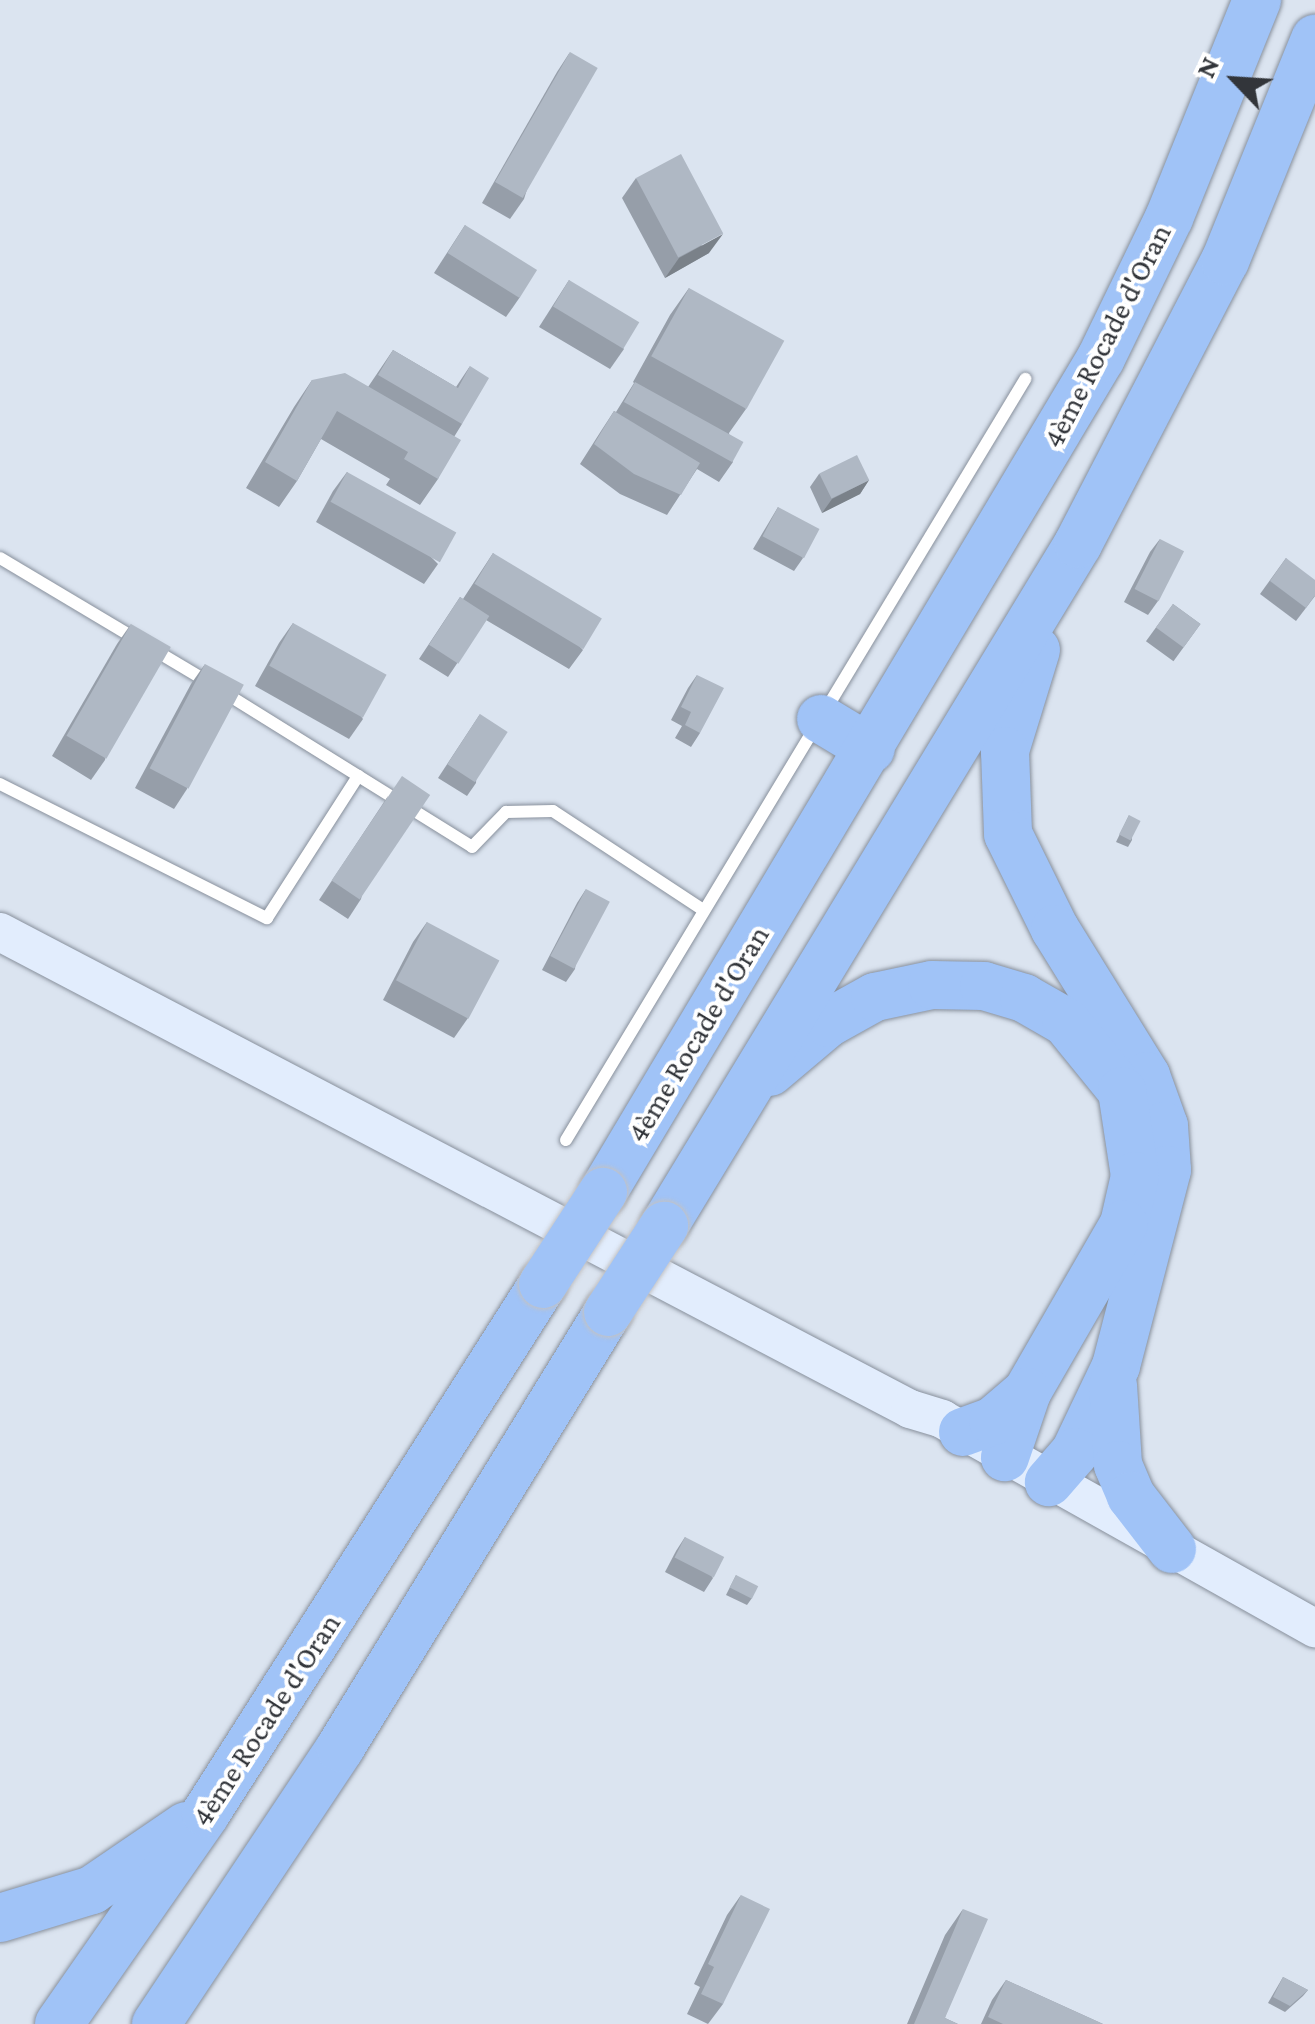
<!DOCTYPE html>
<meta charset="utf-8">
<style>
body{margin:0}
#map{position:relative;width:1315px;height:2024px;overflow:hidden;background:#dbe4f0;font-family:"Crimson Pro",serif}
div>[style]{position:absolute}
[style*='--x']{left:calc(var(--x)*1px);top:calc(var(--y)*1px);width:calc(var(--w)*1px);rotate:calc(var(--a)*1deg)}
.roads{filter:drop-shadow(0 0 2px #88909c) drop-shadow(0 0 2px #88909c)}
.service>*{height:12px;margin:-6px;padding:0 6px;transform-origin:6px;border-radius:6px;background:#fff}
.secondary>*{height:38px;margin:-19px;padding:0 19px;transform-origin:19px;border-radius:19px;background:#e2edfd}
.motorway>*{height:48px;margin:-24px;padding:0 24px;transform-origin:24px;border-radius:24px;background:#a0c3f7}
.bridges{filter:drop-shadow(0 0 2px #c2c2c4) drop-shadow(0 0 2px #c2c2c4)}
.motorway-bridge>*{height:48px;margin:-24px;padding:0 24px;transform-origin:24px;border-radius:24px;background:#a0c3f7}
.wall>*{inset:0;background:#969ea9;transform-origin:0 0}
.shaded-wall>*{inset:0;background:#7a8189}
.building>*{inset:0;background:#afb8c4;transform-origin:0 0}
span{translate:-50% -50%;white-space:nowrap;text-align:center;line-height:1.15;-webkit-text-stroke:8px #fff;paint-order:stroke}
.street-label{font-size:30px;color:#32353a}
.north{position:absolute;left:1185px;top:30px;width:100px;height:100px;-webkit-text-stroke:8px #fff;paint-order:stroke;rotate:295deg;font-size:28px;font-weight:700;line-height:40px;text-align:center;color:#32353a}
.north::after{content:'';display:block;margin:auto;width:35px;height:45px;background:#32353a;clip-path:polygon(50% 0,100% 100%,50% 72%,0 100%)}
</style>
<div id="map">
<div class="roads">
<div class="service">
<div style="--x:0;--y:558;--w:242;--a:30.8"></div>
<div style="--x:225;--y:693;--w:291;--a:31.9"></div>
<div style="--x:472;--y:847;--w:49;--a:-45.8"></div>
<div style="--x:506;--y:812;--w:47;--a:-1.2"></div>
<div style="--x:553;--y:811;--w:180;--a:33.4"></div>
<div style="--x:825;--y:711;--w:388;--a:-58.9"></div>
<div style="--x:0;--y:784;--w:299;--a:26.7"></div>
<div style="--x:267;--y:918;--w:169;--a:-57.3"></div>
<div style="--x:566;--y:1140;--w:481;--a:-58.9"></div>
</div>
<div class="secondary">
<div style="--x:0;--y:932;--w:1027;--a:27.66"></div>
<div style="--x:910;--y:1409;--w:34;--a:17"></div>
<div style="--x:942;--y:1419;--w:428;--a:29.3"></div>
</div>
<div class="motorway">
<div style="--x:1036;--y:650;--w:106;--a:107.1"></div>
<div style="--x:1005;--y:751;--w:83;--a:87.9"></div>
<div style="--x:1008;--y:834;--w:106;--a:63.7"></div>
<div style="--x:1055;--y:929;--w:173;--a:58.2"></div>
<div style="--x:1146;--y:1076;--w:53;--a:70.2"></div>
<div style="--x:1164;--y:1126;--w:44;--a:86.1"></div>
<div style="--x:1167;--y:1170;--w:203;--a:104.6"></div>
<div style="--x:1116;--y:1366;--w:95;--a:115.5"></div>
<div style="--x:1075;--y:1452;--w:40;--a:131"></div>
<div style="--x:821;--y:719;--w:58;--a:31"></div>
<div style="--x:770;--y:1072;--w:76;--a:-40.2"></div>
<div style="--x:828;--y:1023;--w:54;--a:-29"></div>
<div style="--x:875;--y:997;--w:58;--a:-11.9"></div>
<div style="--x:932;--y:985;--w:52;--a:1.1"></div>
<div style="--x:984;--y:986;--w:42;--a:16.7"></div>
<div style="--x:1024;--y:998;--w:48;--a:29.7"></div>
<div style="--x:1066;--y:1022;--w:89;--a:50.9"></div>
<div style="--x:1122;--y:1091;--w:86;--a:81.3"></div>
<div style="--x:1135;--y:1176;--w:49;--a:102.9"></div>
<div style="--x:1124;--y:1224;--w:194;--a:120"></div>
<div style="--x:1027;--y:1392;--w:69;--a:108.7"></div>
<div style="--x:603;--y:1192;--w:971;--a:-59.16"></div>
<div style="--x:1101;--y:358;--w:156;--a:-64.1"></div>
<div style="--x:1169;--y:218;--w:235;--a:-68"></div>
<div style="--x:664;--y:1226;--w:798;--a:-58.74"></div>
<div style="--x:1078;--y:544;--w:319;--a:-62.6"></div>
<div style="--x:1225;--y:261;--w:240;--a:-67.9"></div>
<div style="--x:1113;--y:1385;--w:80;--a:86.4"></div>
<div style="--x:1118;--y:1465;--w:34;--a:67"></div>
<div style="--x:1131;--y:1496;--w:67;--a:52.3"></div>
<div style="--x:963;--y:1432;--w:32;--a:-20"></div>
<div style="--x:993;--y:1421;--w:45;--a:-40.5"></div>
<div style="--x:0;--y:1918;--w:96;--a:-16.9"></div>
<div style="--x:92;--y:1890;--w:114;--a:-34.2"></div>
<div style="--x:59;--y:2024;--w:257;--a:-55.1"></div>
<div style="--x:206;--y:1813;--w:627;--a:-57.5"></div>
<div style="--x:156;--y:2024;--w:332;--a:-56.3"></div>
<div style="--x:340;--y:1748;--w:512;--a:-58.42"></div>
</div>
</div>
<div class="bridges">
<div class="motorway-bridge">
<div style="--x:543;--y:1284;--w:110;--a:-56.9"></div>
<div style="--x:608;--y:1312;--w:103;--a:-56.9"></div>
</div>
</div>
<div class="wall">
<div style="clip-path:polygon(570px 52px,524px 199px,510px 219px,482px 203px,557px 72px)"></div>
<div style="clip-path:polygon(636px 178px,709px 253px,665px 278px,622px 198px)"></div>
<div style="clip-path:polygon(465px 225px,520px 297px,506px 317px,434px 273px)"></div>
<div style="clip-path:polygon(569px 280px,624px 349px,610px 369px,539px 327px)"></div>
<div style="clip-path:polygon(689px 288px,746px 409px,729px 433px,733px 462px,719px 482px,697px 469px,667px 515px,620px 494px,580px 464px,601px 431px,614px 411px,616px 412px,634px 383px,633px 382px,670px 315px)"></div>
<div style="clip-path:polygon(393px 350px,456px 387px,470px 366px,462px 424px,454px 437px,438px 479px,420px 505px,386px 485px,390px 479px,321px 439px,297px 481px,279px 507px,246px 488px,294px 407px,312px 380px,368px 387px)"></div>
<div style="clip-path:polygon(347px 472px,438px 564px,424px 584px,316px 522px,333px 491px)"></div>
<div style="clip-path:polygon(819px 474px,869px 480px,860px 494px,822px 513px,810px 487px)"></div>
<div style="clip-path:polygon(778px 507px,803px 558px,794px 571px,753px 549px)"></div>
<div style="clip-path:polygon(1160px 539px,1158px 601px,1148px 615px,1124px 602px,1150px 552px)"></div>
<div style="clip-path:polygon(493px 553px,583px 650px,569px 669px,486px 620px,448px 677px,419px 659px,460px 597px,463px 599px)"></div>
<div style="clip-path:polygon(1286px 558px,1315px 596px,1296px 621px,1260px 594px)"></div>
<div style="left:1173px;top:604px;width:34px;height:46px;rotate:36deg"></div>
<div style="clip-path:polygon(293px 623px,363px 719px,349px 739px,255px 686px,279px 643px)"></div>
<div style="clip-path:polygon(131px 624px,105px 760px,91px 780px,52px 756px,117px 644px)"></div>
<div style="clip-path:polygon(205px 664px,187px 789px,174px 809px,135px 788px,191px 684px)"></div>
<div style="clip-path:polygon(697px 675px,700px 733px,691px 747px,675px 738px,682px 726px,671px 720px,688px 688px)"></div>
<div style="clip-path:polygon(480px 714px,476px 783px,467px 796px,438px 778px)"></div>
<div style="clip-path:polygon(388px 796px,361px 899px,348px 919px,319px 900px)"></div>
<div style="clip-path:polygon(1129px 815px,1132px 840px,1128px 847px,1116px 842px)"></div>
<div style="clip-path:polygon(586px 889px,575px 969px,566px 982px,542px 970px,577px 903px)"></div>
<div style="clip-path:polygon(427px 922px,468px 1018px,454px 1038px,383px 1000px,413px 942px)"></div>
<div style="clip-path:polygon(685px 1537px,713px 1578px,704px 1592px,665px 1572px,676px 1551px)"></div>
<div style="clip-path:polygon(736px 1575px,752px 1598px,747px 1605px,726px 1595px)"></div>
<div style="clip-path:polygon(741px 1895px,723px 2004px,708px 2024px,687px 2014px,700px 1987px,694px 1984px,727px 1915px)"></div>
<div style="clip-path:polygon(963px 1909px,945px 2018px,958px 2024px,907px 2024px,945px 1935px)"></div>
<div style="clip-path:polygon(1283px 1977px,1308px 1990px,1303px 1996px,1285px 2012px,1268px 2003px)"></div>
<div style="clip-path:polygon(1006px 1980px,1103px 2024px,981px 2024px,992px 2000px)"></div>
</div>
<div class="shaded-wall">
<div style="clip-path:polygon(723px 234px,709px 253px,665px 278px,679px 258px)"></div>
<div style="clip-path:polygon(869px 480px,860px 494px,822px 513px,832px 499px)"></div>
</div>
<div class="building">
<div style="left:570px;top:52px;width:32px;height:150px;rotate:30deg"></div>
<div style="left:681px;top:154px;width:90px;height:51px;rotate:62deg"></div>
<div style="left:465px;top:225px;width:85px;height:33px;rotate:32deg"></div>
<div style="left:569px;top:280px;width:82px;height:31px;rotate:31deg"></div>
<div style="left:689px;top:288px;width:109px;height:78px;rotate:29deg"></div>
<div style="clip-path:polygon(393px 350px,458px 388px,470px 366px,489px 378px,462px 424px,378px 375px)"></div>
<div style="clip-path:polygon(345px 373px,461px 440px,438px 479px,404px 459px,408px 452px,337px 411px,297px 481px,265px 462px,312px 380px)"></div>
<div style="left:635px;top:382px;width:124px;height:23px;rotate:29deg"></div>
<div style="clip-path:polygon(614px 411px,700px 463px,681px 495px,634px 474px,594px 444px)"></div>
<div style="left:857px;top:455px;width:28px;height:42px;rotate:64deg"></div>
<div style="left:347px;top:472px;width:125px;height:34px;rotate:29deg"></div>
<div style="left:778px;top:507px;width:47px;height:33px;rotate:28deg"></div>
<div style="left:1160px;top:539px;width:27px;height:56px;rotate:27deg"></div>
<div style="left:493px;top:553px;width:127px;height:36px;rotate:31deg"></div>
<div style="clip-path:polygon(1286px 558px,1315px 580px,1315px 595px,1306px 608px,1270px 581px)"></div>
<div style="left:460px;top:597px;width:35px;height:57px;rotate:33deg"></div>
<div style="left:1173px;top:604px;width:34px;height:29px;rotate:36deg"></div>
<div style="left:293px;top:623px;width:107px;height:49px;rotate:29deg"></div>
<div style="left:131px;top:624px;width:46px;height:129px;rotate:30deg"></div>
<div style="left:205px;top:664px;width:44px;height:118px;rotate:28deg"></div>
<div style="clip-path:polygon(697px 675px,724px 688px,700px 733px,685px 725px,691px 712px,681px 707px)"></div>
<div style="left:480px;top:714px;width:33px;height:60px;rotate:33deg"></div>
<div style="left:402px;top:776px;width:34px;height:126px;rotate:34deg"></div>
<div style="left:1129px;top:815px;width:13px;height:22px;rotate:27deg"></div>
<div style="left:586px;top:889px;width:27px;height:76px;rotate:28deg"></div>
<div style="left:427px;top:922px;width:82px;height:66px;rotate:28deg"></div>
<div style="left:685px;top:1537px;width:44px;height:23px;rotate:27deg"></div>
<div style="left:736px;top:1575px;width:25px;height:14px;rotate:27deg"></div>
<div style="clip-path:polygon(741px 1895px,770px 1909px,723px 2004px,701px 1994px,714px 1967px,708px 1964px)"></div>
<div style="clip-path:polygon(963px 1909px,988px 1919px,945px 2018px,958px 2024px,914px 2024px)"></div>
<div style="clip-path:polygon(1283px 1977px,1308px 1990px,1290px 2006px,1273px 1997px)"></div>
<div style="clip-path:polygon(1006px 1980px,1103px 2024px,1003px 2024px,988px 2017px)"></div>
</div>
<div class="street-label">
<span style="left:1107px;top:336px;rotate:-63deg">4ème Rocade d'Oran</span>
<span style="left:698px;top:1034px;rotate:-59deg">4ème Rocade d'Oran</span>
<span style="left:266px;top:1720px;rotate:-57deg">4ème Rocade d'Oran</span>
</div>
<div class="north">N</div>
</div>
